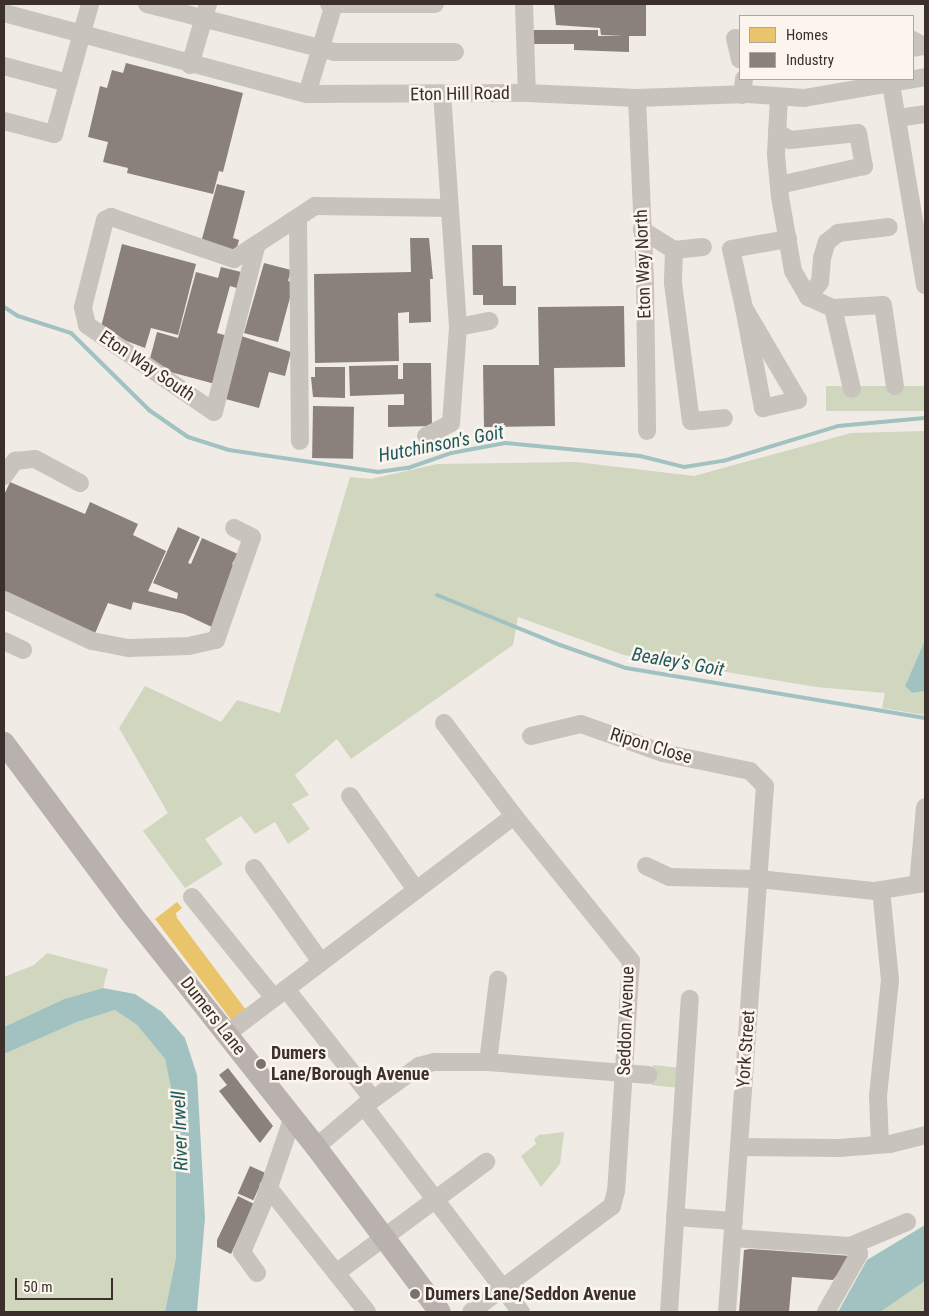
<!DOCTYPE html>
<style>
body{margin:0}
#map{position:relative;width:929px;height:1316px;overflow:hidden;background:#f0ebe5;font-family:"Roboto Condensed",sans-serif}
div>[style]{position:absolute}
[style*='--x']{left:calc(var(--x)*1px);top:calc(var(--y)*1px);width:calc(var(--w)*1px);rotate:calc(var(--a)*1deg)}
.green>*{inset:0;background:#d1d6bf;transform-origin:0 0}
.water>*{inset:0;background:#a1c2c1}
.homes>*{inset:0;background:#e9c46a}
.industry>*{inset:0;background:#8a817c;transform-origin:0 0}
.stream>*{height:4px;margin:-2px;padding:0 2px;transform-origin:2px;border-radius:2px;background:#a1c2c1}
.minor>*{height:18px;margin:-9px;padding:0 9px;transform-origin:9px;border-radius:9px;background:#c9c3be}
.major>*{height:22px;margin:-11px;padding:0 11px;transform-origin:11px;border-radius:11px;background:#b8b1ad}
.dots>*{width:14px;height:14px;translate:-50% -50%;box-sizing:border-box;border:2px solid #fbf5ee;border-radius:50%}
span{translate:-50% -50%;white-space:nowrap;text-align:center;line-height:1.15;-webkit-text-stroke:5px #fbf5ee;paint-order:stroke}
.street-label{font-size:18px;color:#3b302b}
.poi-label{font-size:18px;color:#3b302b;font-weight:700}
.left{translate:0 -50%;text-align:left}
.water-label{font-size:19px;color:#1f5a5e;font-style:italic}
.frame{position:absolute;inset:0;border:5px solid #3b302b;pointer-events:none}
.legend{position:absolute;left:739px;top:15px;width:175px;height:65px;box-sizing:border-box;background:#fbf5ee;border:1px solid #aea6a0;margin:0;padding:6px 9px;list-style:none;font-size:15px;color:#3b302b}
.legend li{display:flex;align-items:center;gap:10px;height:25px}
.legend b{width:25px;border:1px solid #aea6a0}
.scale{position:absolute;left:15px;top:1278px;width:98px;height:22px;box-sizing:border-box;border:2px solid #3b302b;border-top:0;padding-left:6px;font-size:15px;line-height:18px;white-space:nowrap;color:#3b302b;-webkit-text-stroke:4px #fbf5ee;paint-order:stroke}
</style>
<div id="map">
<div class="green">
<div style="left:925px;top:386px;width:25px;height:99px;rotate:90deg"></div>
<div style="clip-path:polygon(925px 431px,925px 640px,905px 686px,912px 693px,925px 691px,925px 715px,882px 708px,885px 693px,816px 687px,624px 655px,518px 617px,513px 645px,351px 759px,337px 739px,295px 775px,309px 795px,292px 804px,310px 829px,288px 844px,275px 822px,255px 834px,241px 816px,205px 839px,223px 864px,185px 888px,143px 831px,168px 813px,119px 728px,145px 686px,221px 722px,237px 700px,280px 713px,350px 477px,371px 479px,437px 464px,576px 462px,694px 476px,851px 433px)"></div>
<div style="clip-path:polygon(47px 953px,108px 969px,103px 988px,64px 999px,4px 1027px,4px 977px,34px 965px)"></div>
<div style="clip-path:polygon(115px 1010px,137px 1025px,165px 1059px,176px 1112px,176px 1257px,165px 1312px,4px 1312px,4px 1054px,77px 1022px)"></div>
<div style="left:653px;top:1065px;width:29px;height:20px;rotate:6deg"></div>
<div style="clip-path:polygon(564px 1132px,560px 1164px,541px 1187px,521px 1156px,536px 1144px,534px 1139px,539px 1135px)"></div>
<div style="clip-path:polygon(925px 1281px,925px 1312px,880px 1312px,883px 1309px)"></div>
</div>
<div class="water">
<div style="clip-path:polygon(925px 640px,925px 691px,912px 693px,905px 686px)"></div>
<div style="clip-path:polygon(103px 988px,135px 994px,162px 1012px,185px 1038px,197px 1075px,205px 1218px,197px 1312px,165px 1312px,176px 1257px,176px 1112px,165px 1059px,137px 1025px,115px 1010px,77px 1022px,4px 1054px,4px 1027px,64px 999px)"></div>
<div style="clip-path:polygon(925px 1225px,925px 1281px,880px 1312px,838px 1312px,867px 1260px)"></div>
</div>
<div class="homes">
<div style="clip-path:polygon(177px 902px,182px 908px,176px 913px,177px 918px,246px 1010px,232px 1021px,155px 919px)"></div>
</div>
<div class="industry">
<div style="clip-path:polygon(554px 4px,646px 4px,646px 36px,629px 36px,629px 52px,574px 50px,574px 44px,532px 44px,532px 30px,598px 30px,598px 36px,624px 36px,601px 35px,600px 28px,556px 25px)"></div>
<div style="clip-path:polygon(126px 63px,243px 93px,223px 172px,219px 171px,213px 194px,127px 173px,128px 168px,103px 162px,108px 142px,88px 137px,100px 86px,107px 88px,112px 70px,123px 73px)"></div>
<div style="clip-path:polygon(217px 184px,245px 191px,233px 238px,239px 240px,235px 255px,200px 246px)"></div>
<div style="clip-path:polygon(410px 238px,429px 238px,433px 279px,430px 279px,431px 322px,409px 323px,409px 312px,398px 313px,399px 361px,315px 363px,314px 274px,411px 272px)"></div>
<div style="clip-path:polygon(122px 244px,196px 264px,178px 335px,151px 328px,145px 348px,100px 331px)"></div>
<div style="clip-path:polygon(472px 245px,502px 245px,503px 286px,516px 286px,516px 305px,483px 305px,483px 295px,473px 295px)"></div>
<div style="clip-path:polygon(264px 263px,291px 270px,288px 281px,294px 283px,278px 342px,244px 333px)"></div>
<div style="clip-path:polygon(221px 267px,245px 273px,240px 289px,230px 286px,217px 333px,228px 336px,215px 384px,148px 366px,157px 332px,178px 338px,196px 272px,218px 278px)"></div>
<div style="clip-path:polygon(624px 306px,625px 367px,554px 368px,555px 426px,484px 427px,483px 365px,539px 365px,538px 307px)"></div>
<div style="clip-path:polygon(238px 335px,291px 352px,285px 376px,269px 372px,259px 408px,222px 398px)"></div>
<div style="clip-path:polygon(403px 363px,431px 363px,432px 426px,388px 427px,388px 405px,404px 405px,404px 394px,350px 396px,349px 366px,398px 365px,398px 379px,403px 379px)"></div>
<div style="clip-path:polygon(315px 367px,345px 367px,345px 398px,313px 397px,311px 377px,315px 377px)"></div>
<div style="left:313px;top:406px;width:41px;height:52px;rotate:1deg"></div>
<div style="clip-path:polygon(10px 482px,85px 514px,90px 502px,138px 524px,133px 535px,166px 551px,148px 591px,177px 599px,178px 593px,153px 583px,178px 527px,200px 537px,188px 563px,191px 564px,202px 538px,238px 554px,232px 564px,239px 568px,214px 628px,184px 614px,133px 602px,131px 610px,108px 603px,93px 638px,4px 598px,4px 495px)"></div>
<div style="clip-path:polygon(228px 1068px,273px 1126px,260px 1143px,219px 1091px,227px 1085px,219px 1075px)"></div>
<div style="left:250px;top:1166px;width:17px;height:30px;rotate:24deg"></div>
<div style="clip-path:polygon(238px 1196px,254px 1204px,231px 1254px,217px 1247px,217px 1240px)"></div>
<div style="clip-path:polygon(750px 1249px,794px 1252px,851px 1256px,833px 1280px,792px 1277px,789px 1312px,739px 1312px,744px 1250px)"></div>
</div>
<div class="stream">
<div style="--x:4;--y:307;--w:17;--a:33"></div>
<div style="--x:18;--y:316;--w:56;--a:17.8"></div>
<div style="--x:71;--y:333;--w:110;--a:44.6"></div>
<div style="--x:149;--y:410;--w:47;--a:34.7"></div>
<div style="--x:188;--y:437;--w:43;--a:17.6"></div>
<div style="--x:229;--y:450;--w:151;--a:8.4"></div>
<div style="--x:378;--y:472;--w:30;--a:-8"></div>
<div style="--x:408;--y:468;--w:46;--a:-19.2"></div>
<div style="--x:451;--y:453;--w:55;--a:-10.5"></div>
<div style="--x:505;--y:443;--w:136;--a:5.5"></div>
<div style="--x:640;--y:456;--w:45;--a:14"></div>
<div style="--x:684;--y:467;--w:39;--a:-9"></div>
<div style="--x:723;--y:461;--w:120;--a:-16.9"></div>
<div style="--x:838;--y:426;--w:87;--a:-5.3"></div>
<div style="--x:437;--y:595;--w:133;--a:22.1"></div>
<div style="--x:560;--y:645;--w:70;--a:19.2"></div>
<div style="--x:626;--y:668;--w:303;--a:9.5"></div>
</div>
<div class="minor">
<div style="--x:147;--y:4;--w:194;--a:14.3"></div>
<div style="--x:335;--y:52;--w:120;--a:0"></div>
<div style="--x:329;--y:4;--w:106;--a:0"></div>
<div style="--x:524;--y:4;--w:89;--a:88.1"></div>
<div style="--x:4;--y:13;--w:314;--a:15"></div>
<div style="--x:307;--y:94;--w:220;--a:-0.3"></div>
<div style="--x:527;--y:93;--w:110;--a:2.6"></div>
<div style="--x:637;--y:98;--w:110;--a:-2.1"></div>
<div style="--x:747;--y:94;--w:57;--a:4"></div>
<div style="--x:804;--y:98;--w:123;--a:-9.8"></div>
<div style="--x:735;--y:38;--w:22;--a:77"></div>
<div style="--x:913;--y:40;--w:13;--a:29"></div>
<div style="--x:924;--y:46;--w:11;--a:170"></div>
<div style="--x:190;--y:65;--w:64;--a:-73.6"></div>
<div style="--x:4;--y:66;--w:66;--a:14.9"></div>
<div style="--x:891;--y:84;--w:204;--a:80.4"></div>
<div style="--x:307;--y:94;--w:94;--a:-73.3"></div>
<div style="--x:742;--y:95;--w:16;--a:-83"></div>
<div style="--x:779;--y:97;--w:58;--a:93"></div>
<div style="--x:776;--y:155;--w:42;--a:84.6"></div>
<div style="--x:780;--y:197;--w:75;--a:80"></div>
<div style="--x:793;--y:271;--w:30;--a:60"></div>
<div style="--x:808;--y:297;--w:27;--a:24"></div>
<div style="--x:833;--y:308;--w:50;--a:-3.4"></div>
<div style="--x:883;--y:305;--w:82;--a:81.6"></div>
<div style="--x:637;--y:98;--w:183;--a:87.5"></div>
<div style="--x:645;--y:281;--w:150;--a:89.2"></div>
<div style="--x:897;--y:118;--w:28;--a:-8"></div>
<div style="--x:4;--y:121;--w:52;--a:14.6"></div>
<div style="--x:54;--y:134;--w:135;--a:-74.5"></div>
<div style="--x:777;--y:132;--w:15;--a:32"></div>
<div style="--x:790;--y:140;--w:68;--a:-5.9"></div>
<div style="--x:858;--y:133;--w:34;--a:80"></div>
<div style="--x:864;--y:166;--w:87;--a:167.4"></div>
<div style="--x:298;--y:218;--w:223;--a:89.5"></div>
<div style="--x:642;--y:230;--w:38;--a:32"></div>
<div style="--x:674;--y:250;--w:33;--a:92"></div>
<div style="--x:673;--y:283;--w:139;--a:82.6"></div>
<div style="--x:691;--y:421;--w:33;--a:-5"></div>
<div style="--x:256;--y:247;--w:170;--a:104.3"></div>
<div style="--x:214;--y:412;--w:154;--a:-145.6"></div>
<div style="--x:87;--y:325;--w:18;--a:-103"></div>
<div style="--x:83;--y:307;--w:90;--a:-75.8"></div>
<div style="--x:105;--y:220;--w:7;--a:-27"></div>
<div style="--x:111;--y:217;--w:130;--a:18.9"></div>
<div style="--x:234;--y:259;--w:97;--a:-33.2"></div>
<div style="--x:315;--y:206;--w:134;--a:0.9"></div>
<div style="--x:674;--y:250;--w:29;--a:-6"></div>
<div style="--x:808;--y:297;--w:19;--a:-51"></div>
<div style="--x:820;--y:282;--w:24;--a:-85"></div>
<div style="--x:822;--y:258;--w:17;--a:-73"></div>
<div style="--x:827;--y:242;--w:14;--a:-39"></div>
<div style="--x:838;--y:233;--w:51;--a:-6.7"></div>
<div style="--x:744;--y:308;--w:102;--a:79.2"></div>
<div style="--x:763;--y:408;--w:36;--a:-13"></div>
<div style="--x:798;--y:400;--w:107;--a:-120.4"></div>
<div style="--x:744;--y:308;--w:60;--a:-102.4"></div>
<div style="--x:731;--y:249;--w:58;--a:-10"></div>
<div style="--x:833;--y:308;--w:83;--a:76.8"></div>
<div style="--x:458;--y:327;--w:32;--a:-11"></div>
<div style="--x:426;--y:436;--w:28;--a:-27"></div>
<div style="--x:451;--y:423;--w:96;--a:-85.8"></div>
<div style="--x:458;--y:327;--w:233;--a:-93.9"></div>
<div style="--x:4;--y:476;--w:19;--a:-54"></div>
<div style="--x:15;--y:461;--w:20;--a:-6"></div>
<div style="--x:35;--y:459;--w:51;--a:28.1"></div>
<div style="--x:4;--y:600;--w:97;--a:25"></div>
<div style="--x:92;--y:641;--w:38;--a:11"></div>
<div style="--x:129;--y:648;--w:60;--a:-1.9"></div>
<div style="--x:189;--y:646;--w:28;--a:-13"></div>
<div style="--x:216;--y:640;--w:109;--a:-70.7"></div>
<div style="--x:252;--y:537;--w:20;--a:-153"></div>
<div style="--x:4;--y:641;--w:21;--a:25"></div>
<div style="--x:444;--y:723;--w:116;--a:53"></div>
<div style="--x:514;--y:816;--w:186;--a:51.1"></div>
<div style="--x:631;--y:961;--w:230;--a:93.7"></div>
<div style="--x:616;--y:1191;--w:16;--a:105"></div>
<div style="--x:612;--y:1206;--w:176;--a:143.1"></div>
<div style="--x:531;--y:736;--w:51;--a:-13.5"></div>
<div style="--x:581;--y:724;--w:87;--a:19.5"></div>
<div style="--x:663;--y:753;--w:89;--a:11.7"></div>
<div style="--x:750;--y:771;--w:21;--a:45"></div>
<div style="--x:765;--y:786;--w:527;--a:94.13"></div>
<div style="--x:350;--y:796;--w:115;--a:54.9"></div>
<div style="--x:646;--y:866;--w:26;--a:25"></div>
<div style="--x:670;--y:877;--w:88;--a:1.3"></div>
<div style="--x:758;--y:879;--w:118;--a:5.9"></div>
<div style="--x:875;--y:891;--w:51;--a:-9.1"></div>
<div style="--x:254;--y:868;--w:115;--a:54.5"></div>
<div style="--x:918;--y:884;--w:77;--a:-84.8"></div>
<div style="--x:192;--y:897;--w:130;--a:50.9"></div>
<div style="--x:286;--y:989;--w:140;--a:51.7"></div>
<div style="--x:228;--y:1033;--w:359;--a:-37.2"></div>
<div style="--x:488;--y:1062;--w:83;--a:-83"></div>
<div style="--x:364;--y:1106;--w:259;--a:52.7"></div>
<div style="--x:880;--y:1144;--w:48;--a:-92.4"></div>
<div style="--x:878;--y:1096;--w:117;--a:-84.1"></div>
<div style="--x:890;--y:980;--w:90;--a:-95.7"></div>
<div style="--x:316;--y:1147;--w:63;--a:-40.5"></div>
<div style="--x:364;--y:1106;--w:68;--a:-36"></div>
<div style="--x:419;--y:1066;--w:16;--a:-15"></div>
<div style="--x:434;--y:1062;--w:54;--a:0"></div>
<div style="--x:488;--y:1062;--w:161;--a:4.6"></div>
<div style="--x:739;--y:1147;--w:100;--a:0.6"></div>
<div style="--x:839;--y:1148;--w:51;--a:-4.5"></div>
<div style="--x:890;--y:1144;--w:36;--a:-14"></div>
<div style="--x:268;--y:1187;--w:159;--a:51.6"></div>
<div style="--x:675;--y:1217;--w:59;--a:3.9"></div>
<div style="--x:733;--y:1238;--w:117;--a:3.9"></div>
<div style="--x:850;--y:1246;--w:62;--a:-22.8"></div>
<div style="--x:257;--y:1273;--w:26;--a:-126"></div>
<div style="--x:242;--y:1252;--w:61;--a:-66.8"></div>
<div style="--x:266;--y:1196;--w:81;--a:-71.3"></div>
<div style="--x:336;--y:1273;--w:187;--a:-36.5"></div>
<div style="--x:669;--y:1312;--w:314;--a:-86.2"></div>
<div style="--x:826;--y:1312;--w:67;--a:-60.4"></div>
<div style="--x:859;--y:1254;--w:9;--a:-103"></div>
</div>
<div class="major">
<div style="--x:4;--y:743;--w:209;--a:53.3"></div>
<div style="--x:129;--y:911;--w:301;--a:51.6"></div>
<div style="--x:316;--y:1147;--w:206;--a:53.1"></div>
</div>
<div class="dots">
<div style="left:261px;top:1064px;background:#7a716c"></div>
<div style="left:415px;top:1294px;background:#7a716c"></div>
</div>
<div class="street-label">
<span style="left:460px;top:94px;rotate:-1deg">Eton Hill Road</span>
<span style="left:643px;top:264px;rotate:-92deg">Eton Way North</span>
<span style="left:147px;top:366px;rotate:34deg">Eton Way South</span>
<span style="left:651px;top:746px;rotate:17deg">Ripon Close</span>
<span style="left:213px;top:1016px;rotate:52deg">Dumers Lane</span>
<span style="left:626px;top:1021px;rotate:-88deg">Seddon Avenue</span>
<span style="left:746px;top:1049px;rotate:-86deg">York Street</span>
</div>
<div class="poi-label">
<span class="left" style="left:271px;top:1064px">Dumers<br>Lane/Borough Avenue</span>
<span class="left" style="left:425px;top:1294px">Dumers Lane/Seddon Avenue</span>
</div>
<div class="water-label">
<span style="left:441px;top:444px;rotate:-11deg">Hutchinson's Goit</span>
<span style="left:678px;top:662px;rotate:10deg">Bealey's Goit</span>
<span style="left:180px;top:1131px;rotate:-92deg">River Irwell</span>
</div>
<div class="frame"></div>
<ul class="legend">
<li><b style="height:14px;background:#e9c46a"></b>Homes</li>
<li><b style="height:14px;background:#8a817c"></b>Industry</li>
</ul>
<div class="scale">50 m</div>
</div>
